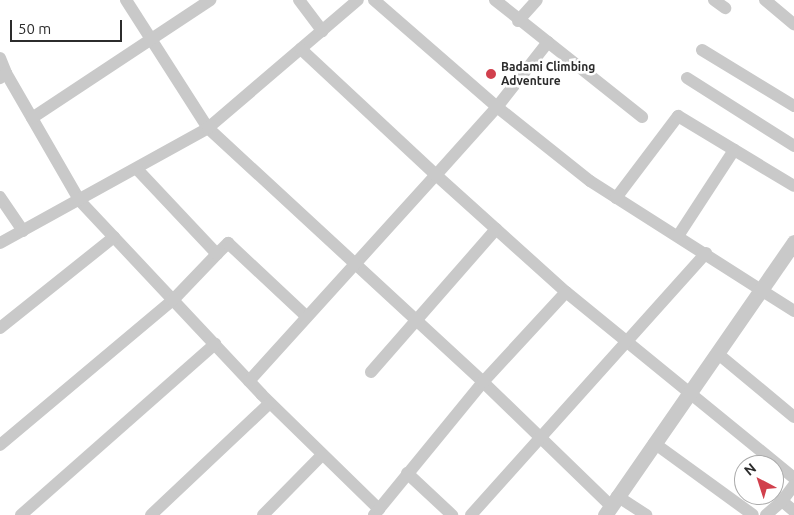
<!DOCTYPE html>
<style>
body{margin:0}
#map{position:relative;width:794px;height:515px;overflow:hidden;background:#fff;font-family:Ubuntu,sans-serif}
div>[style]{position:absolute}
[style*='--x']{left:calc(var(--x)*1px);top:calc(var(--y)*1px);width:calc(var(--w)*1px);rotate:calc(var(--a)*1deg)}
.minor>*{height:12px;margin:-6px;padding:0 6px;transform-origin:6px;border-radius:6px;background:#c9c9c9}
.tertiary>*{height:15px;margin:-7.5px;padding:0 7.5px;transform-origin:7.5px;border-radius:7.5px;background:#c9c9c9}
.dots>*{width:14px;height:14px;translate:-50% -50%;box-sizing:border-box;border:2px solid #fff;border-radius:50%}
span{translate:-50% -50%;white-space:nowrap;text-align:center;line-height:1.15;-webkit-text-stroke:5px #fff;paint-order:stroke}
.poi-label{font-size:12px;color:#2c2c2c;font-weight:700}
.left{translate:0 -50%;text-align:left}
.north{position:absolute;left:734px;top:455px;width:50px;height:50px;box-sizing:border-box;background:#fff;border:1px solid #ababab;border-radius:50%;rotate:320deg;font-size:14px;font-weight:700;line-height:20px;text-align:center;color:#2c2c2c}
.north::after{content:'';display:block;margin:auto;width:18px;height:22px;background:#d1404d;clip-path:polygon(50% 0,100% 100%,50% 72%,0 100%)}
.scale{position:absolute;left:10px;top:20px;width:112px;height:22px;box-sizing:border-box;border:2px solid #2c2c2c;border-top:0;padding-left:6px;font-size:15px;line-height:18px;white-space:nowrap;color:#2c2c2c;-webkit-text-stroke:4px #fff;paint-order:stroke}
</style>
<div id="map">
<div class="minor">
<div style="--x:126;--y:0;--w:152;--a:57.4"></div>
<div style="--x:208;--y:128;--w:374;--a:42.7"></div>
<div style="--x:483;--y:382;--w:178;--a:44.1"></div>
<div style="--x:299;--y:0;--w:39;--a:53"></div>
<div style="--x:374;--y:0;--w:163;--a:41"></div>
<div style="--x:497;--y:107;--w:119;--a:38.5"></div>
<div style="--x:590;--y:181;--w:242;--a:32.5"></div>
<div style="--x:495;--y:0;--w:188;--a:38.5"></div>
<div style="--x:714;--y:0;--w:14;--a:36"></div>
<div style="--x:765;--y:0;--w:38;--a:40"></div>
<div style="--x:518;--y:21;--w:28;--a:-48"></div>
<div style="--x:548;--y:42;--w:83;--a:128.1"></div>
<div style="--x:497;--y:107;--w:91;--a:131.9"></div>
<div style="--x:436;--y:175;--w:175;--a:42"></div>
<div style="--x:566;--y:292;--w:294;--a:39.2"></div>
<div style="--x:702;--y:50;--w:108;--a:31.3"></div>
<div style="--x:0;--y:58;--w:16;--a:68"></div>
<div style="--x:6;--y:73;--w:8;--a:140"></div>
<div style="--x:6;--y:73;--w:148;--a:60"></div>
<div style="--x:80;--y:201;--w:265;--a:46.8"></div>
<div style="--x:261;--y:394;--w:165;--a:44.3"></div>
<div style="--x:379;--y:509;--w:8;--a:130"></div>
<div style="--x:687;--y:78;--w:127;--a:32.4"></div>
<div style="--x:32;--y:118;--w:214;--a:-33.5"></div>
<div style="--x:0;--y:197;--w:41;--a:55.9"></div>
<div style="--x:616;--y:198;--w:103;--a:-52.9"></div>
<div style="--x:678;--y:116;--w:135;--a:31.1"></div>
<div style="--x:678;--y:236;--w:103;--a:-56.9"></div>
<div style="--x:0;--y:243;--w:238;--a:-28.9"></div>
<div style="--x:208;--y:128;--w:197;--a:-40.5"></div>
<div style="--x:217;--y:254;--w:16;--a:-45"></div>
<div style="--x:228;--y:243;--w:107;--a:43.1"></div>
<div style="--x:0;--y:328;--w:146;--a:-38.6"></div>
<div style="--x:717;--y:353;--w:100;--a:39.7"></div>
<div style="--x:371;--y:372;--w:190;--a:-48.8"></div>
<div style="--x:249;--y:381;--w:278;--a:-47.8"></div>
<div style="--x:436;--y:175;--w:185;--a:-137"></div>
<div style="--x:654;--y:443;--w:122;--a:36"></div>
<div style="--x:0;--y:445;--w:226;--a:-40"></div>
<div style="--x:173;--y:300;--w:64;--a:-46.3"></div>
<div style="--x:217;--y:254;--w:117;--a:-133.3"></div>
<div style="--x:407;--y:473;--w:62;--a:43"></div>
<div style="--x:617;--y:496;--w:35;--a:33"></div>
<div style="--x:782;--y:501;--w:16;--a:40"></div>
<div style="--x:379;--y:509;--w:164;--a:-50.7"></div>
<div style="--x:483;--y:382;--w:122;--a:-47.3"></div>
<div style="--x:21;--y:515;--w:259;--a:-41.4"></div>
<div style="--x:151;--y:515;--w:163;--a:-43.3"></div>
<div style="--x:263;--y:515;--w:84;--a:-45.5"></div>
<div style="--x:471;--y:515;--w:352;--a:-48.1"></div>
<div style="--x:766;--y:515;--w:21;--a:-41"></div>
<div style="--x:782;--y:501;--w:20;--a:-53"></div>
</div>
<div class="tertiary">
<div style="--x:605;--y:515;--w:332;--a:-55.3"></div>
</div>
<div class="dots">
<div style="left:491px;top:74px;background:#d1404d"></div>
</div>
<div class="poi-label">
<span class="left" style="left:501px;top:74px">Badami Climbing<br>Adventure</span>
</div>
<div class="north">N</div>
<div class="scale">50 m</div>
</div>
